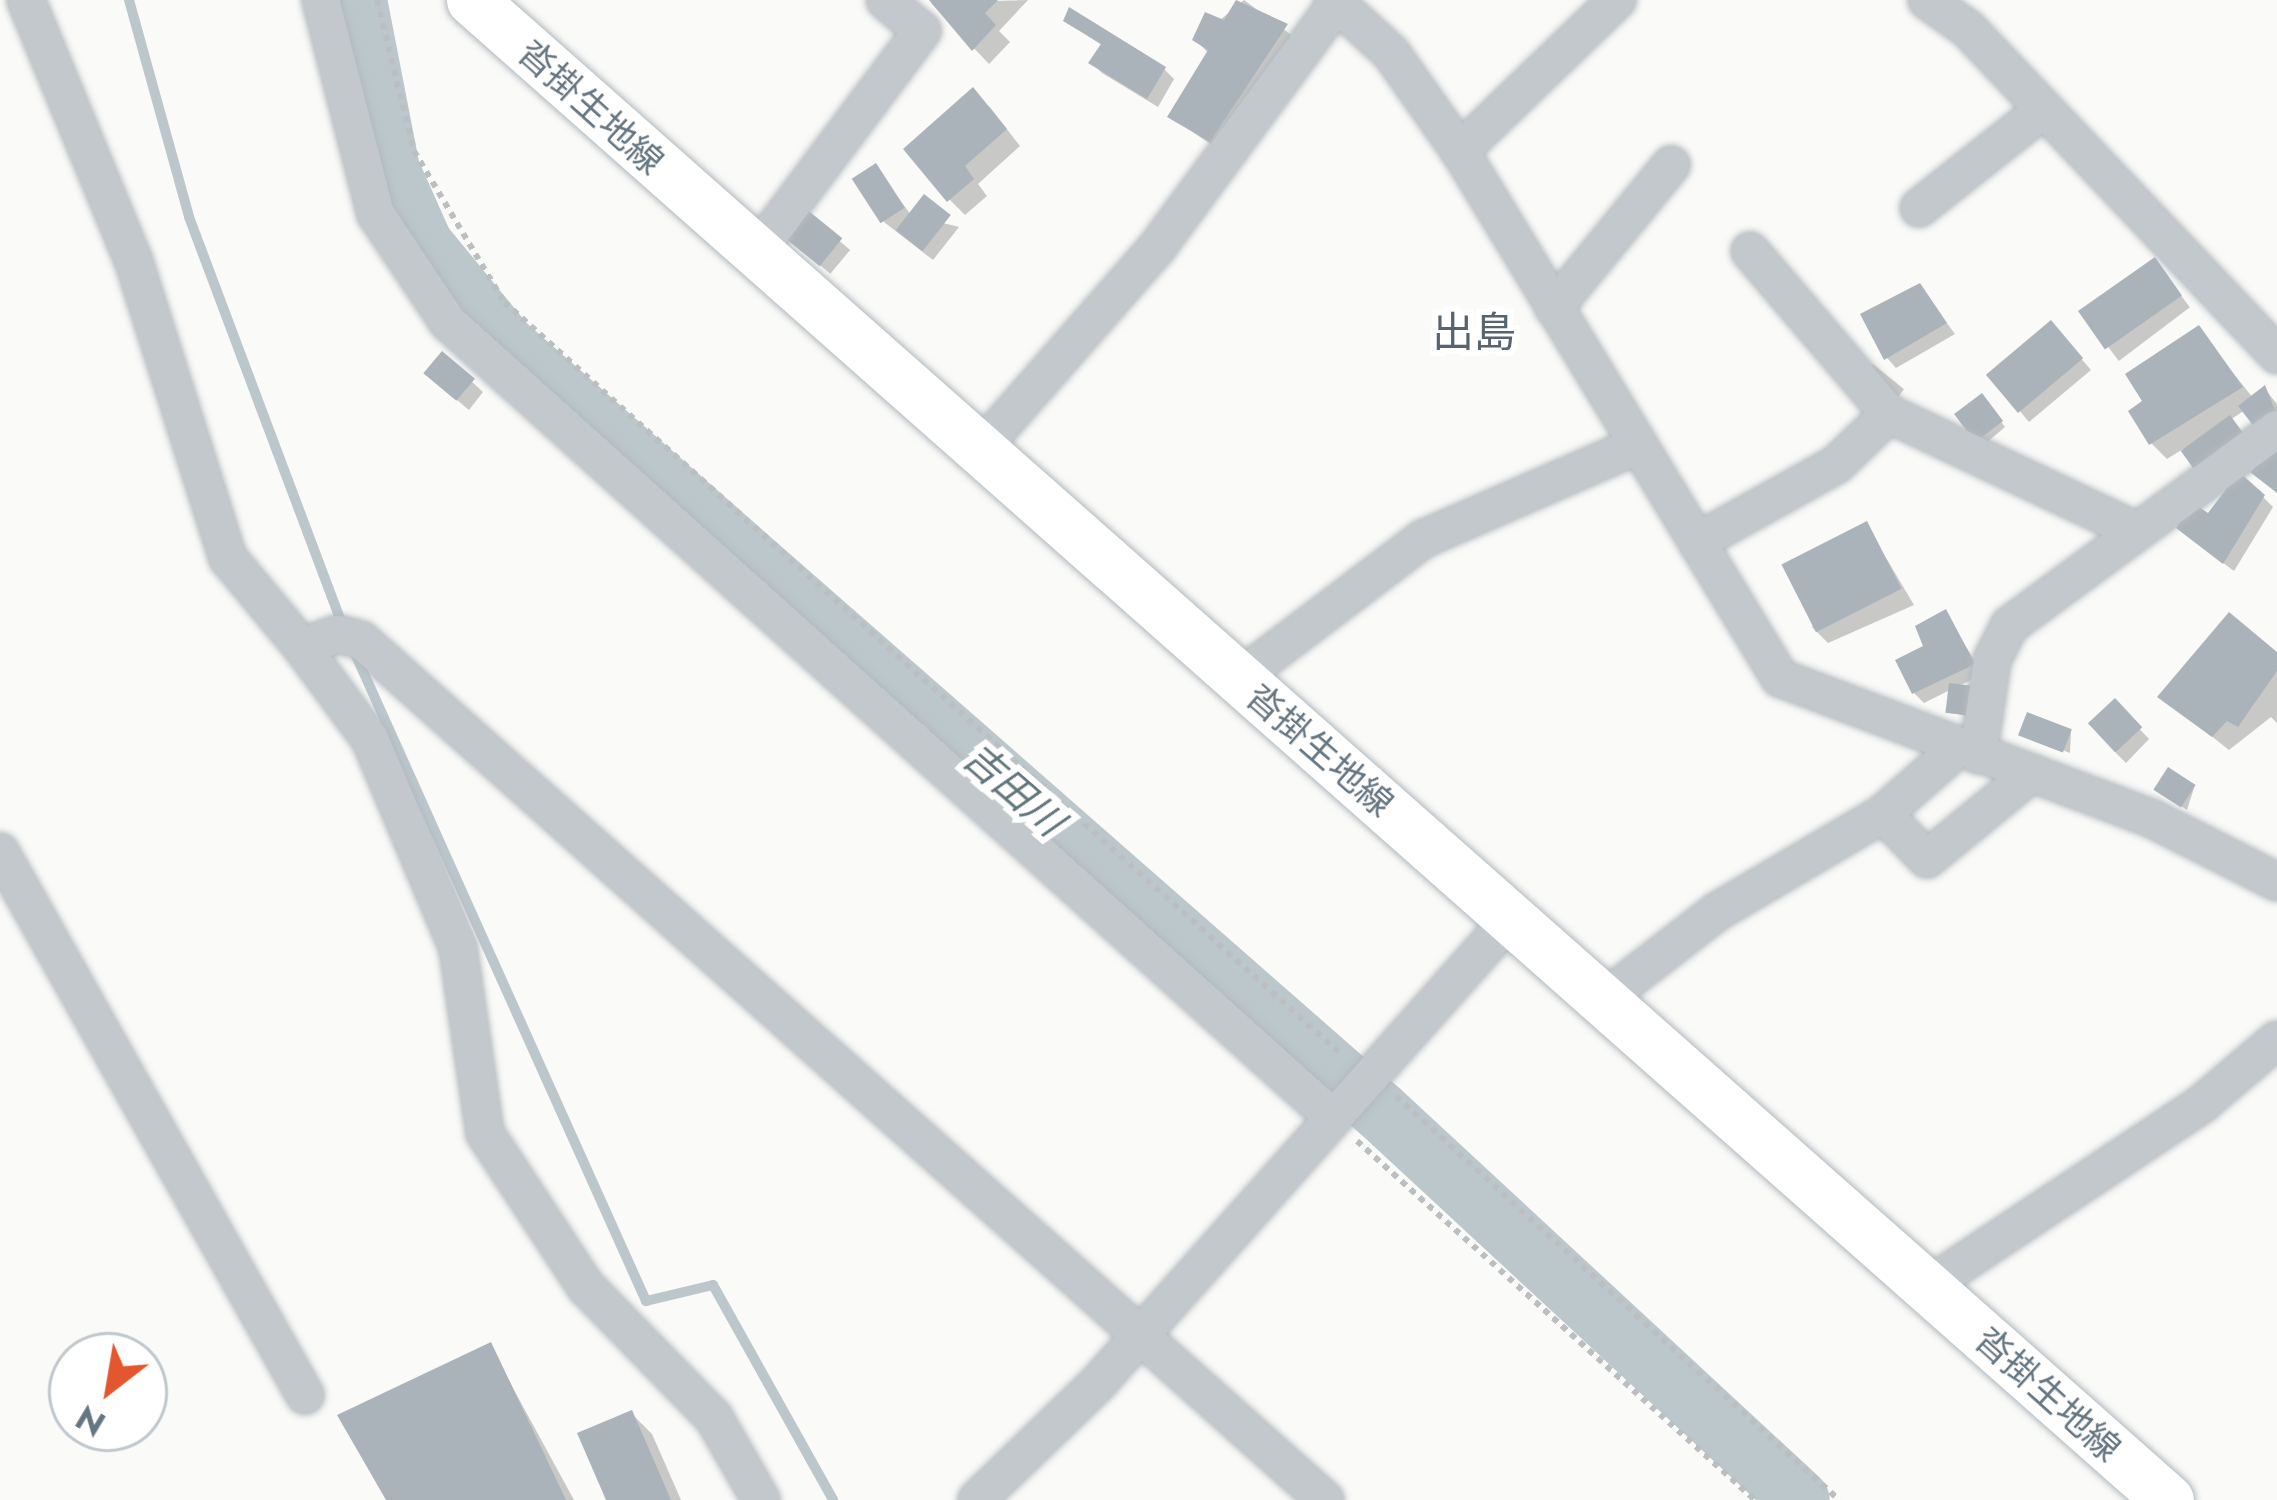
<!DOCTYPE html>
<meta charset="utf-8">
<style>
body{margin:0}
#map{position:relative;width:2277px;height:1500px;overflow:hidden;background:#fafaf8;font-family:Jost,"Noto Sans JP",sans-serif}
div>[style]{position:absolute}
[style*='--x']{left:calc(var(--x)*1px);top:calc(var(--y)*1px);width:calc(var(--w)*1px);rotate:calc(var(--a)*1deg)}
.shadow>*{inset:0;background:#0003;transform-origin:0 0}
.stream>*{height:10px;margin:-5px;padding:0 5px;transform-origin:5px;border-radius:5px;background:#bbc7cb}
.river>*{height:60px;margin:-30px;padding:0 30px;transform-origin:30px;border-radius:30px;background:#bbc7cb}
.building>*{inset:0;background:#aab3b9;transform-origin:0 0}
.path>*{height:6px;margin-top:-3px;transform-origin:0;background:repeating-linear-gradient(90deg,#bbbfc2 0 6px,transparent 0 12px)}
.roads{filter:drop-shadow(0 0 3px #b3babf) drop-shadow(0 0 3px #b3babf)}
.street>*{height:36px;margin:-18px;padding:0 18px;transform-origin:18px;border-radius:18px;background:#c3c8cc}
.secondary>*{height:51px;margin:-25.5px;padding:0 25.5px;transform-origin:25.5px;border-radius:25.5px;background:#fff}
span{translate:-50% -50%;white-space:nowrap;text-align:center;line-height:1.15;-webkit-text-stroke:12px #fff;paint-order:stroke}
.street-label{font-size:36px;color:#657683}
.water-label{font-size:39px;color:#60757c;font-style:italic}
.quarter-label{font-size:42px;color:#57646e}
.north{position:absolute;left:48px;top:1332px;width:120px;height:120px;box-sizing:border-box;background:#fff;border:3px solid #c1c8cd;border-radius:50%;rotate:211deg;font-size:33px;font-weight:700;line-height:48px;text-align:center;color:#657683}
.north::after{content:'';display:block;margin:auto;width:42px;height:54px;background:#e4572e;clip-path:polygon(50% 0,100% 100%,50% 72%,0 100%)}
</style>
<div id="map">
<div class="shadow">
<div style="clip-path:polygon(1028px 0,999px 31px,1010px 42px,989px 64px,931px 3px)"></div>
<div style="clip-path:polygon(1244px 0,1301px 42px,1226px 155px,1171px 117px,1209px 54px,1196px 40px)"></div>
<div style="clip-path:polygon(1066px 21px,1164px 69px,1174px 79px,1158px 107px,1102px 73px,1092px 63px,1103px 46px)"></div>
<div style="clip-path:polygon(989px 106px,1020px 146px,978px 184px,987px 196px,965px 215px,949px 199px)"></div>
<div style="clip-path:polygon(875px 167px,911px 215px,959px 227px,933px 260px,884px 222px)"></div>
<div style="left:805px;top:212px;width:59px;height:31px;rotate:40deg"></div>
<div style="left:2155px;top:261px;width:58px;height:89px;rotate:53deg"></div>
<div style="clip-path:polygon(1920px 287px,1955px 334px,1896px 368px,1887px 358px)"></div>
<div style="clip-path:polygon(2198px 329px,2253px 398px,2265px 389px,2277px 404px,2277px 421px,2245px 410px,2230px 420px,2199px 473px,2183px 449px,2167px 459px,2151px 443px,2146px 402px)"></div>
<div style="clip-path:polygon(2060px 334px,2091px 370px,2029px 422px,1989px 374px)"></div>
<div style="clip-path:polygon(443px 355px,483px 392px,469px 410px,438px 384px)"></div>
<div style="left:1873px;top:364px;width:40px;height:13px;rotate:39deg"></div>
<div style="clip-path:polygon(1986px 401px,2005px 427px,1985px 444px,1959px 416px)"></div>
<div style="clip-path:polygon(2263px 497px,2273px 507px,2234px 571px,2190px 538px,2208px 517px)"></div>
<div style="clip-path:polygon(1866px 524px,1914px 605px,1828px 643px,1812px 627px)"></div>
<div style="clip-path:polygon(1945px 613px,1983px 674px,1957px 687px,1973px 718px,1951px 712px,1952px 689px,1924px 703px,1914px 693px)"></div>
<div style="clip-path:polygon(2277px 656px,2277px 723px,2271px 717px,2229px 750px,2162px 697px)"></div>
<div style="clip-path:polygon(2115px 703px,2149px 739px,2126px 763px,2116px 753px)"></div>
<div style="clip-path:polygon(2071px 731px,2070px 753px,2021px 734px)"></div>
<div style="clip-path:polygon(2194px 788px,2187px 810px,2161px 793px)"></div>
<div style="clip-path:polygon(490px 1346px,574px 1500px,389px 1500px)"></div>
<div style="clip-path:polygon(631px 1413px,652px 1434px,681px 1500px,609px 1500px)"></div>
</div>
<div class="stream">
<div style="--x:129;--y:0;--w:225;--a:74.5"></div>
<div style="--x:189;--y:217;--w:437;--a:69.4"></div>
<div style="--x:353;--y:649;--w:715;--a:65.8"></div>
<div style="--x:646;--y:1301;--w:69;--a:-13.4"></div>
<div style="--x:713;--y:1285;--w:246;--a:60.8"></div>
</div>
<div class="river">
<div style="--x:357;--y:0;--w:173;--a:79"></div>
<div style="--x:390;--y:170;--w:81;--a:66"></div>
<div style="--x:423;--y:244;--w:129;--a:50.6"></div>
<div style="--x:505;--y:344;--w:1164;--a:41.24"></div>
<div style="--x:1380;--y:1111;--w:572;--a:42.81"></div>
</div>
<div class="building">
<div style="clip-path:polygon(929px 0,998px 0,985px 13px,996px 25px,972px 51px)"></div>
<div style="clip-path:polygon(1236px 0,1288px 24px,1210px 142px,1167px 117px,1208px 50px,1192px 40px,1205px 12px,1224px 20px)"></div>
<div style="clip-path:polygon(1069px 7px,1166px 67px,1147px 99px,1088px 63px,1101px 44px,1063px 21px)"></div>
<div style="clip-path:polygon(973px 87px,1007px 129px,965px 166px,974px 179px,947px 202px,903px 149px)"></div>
<div style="left:876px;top:163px;width:53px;height:29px;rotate:57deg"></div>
<div style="left:924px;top:194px;width:34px;height:46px;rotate:38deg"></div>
<div style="left:805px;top:208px;width:48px;height:36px;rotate:39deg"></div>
<div style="left:2155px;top:257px;width:47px;height:94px;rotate:55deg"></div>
<div style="clip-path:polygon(1920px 283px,1947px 323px,1884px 360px,1860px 314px)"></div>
<div style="left:2051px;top:320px;width:50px;height:85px;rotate:50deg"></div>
<div style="clip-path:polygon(2199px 325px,2243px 387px,2149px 445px,2128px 411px,2142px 401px,2125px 374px)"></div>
<div style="left:442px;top:351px;width:43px;height:29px;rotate:40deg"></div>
<div style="clip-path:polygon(2265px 385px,2277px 415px,2256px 429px,2238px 406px)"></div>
<div style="left:1982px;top:393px;width:35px;height:35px;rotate:53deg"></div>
<div style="left:2230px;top:415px;width:31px;height:61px;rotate:54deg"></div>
<div style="clip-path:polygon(2277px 447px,2277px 493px,2250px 472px)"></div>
<div style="clip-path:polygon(2239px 472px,2265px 495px,2223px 564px,2176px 528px,2193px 503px,2208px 513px)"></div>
<div style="left:1867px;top:521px;width:76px;height:96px;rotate:63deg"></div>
<div style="clip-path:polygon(1946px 609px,1975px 664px,1912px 694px,1895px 660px,1923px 646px,1915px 626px)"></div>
<div style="clip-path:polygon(2229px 612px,2277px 652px,2277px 671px,2238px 727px,2227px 721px,2212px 737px,2157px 697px)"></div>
<div style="left:1949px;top:683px;width:23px;height:30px;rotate:7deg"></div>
<div style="left:2115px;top:698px;width:40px;height:37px;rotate:47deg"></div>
<div style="left:2027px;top:712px;width:48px;height:25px;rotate:21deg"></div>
<div style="left:2168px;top:767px;width:33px;height:27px;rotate:33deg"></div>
<div style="clip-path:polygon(491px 1342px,566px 1500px,386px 1500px,337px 1415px)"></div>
<div style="clip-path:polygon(632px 1410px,671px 1500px,606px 1500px,577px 1433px)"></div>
</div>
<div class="path">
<div style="--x:377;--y:0;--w:155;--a:76.2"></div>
<div style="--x:414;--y:151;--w:176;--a:59.2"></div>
<div style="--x:504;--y:302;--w:1128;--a:41.95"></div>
<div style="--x:1396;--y:1096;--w:600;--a:42.36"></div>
<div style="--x:1357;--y:1141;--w:536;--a:42.05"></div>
</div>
<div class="roads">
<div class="street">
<div style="--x:26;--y:0;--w:283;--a:67.6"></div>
<div style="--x:134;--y:262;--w:311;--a:72.4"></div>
<div style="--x:228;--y:558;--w:116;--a:50.3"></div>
<div style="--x:321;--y:0;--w:221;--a:75.6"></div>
<div style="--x:376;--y:214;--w:130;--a:56.3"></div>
<div style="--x:448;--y:322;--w:1186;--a:41.96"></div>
<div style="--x:1333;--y:0;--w:79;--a:42.4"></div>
<div style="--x:1391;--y:53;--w:120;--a:54.9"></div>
<div style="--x:1460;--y:151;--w:617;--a:58.73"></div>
<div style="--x:1780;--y:678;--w:399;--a:20.7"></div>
<div style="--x:2153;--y:819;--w:139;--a:26.9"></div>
<div style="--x:1927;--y:0;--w:50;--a:35.3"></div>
<div style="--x:1968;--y:29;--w:449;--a:46.5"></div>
<div style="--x:1460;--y:151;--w:218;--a:-43.9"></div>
<div style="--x:1919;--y:208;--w:157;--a:-38.3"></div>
<div style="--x:1750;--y:251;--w:214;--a:49.5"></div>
<div style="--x:755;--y:254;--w:279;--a:-53.2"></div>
<div style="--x:922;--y:31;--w:48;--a:-140"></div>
<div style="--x:1554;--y:308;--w:185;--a:-50.7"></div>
<div style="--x:977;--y:453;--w:275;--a:-48.8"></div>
<div style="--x:1158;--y:246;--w:302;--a:-53.6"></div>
<div style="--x:1697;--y:542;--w:160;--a:-29.1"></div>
<div style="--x:1837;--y:464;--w:72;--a:-43.9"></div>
<div style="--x:1889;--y:414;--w:271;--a:25.3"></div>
<div style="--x:1238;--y:679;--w:232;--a:-37.1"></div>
<div style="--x:1423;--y:539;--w:235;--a:-23.6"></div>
<div style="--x:1958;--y:748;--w:100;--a:138.7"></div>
<div style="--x:1883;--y:814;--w:63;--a:45.6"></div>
<div style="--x:1927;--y:859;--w:136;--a:-39.3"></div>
<div style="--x:1978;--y:755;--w:96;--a:-81.6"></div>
<div style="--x:1992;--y:660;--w:39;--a:-63"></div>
<div style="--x:2010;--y:625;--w:331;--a:-36.3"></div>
<div style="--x:0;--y:852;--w:623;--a:60.68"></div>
<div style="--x:1604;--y:999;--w:144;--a:-37.7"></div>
<div style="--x:1718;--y:911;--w:191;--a:-30.5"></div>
<div style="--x:1928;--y:1286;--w:330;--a:-33.6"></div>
<div style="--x:2203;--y:1103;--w:97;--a:-40.4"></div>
<div style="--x:761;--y:1500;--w:95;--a:-119.8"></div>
<div style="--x:714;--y:1418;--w:183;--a:-134.3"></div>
<div style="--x:586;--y:1287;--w:184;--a:-123.3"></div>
<div style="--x:485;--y:1133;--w:187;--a:-98.3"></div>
<div style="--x:458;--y:948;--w:227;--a:-112.8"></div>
<div style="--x:370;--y:739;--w:114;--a:-126.5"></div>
<div style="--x:302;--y:647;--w:38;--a:-20"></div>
<div style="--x:338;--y:634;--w:24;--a:15"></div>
<div style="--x:361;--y:640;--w:1292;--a:41.74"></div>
<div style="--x:977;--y:1500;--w:168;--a:-44"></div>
<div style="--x:1098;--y:1383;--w:623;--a:-48.38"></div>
</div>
<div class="secondary">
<div style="--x:472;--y:0;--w:2264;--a:41.49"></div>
</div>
</div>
<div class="street-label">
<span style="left:591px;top:107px;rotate:42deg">沓掛生地線</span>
<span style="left:1320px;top:750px;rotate:41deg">沓掛生地線</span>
<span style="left:2048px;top:1394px;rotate:42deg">沓掛生地線</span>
</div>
<div class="water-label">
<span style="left:1013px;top:790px;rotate:41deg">吉田川</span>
</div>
<div class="quarter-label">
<span style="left:1474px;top:333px">出島</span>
</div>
<div class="north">N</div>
</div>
